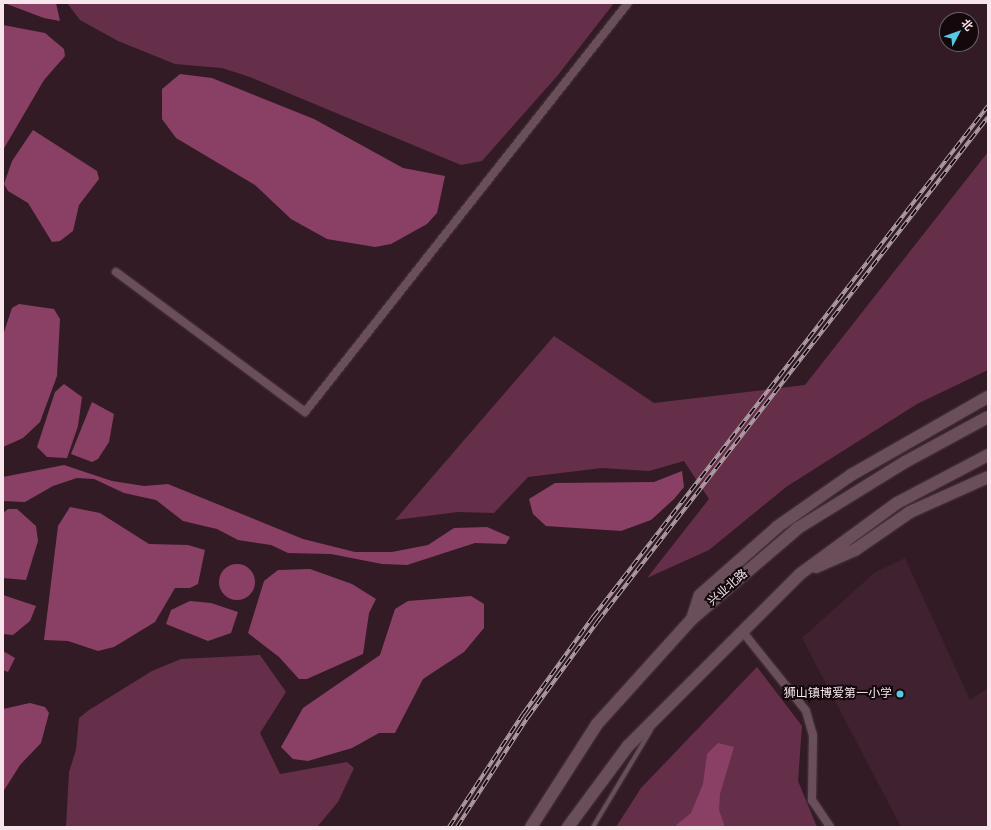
<!DOCTYPE html>
<meta charset="utf-8">
<style>
body{margin:0}
#map{position:relative;width:991px;height:830px;overflow:hidden;background:#321b25;font-family:Arial,"Noto Sans SC",sans-serif}
div>[style]{position:absolute}
[style*='--x']{left:calc(var(--x)*1px);top:calc(var(--y)*1px);width:calc(var(--w)*1px);rotate:calc(var(--a)*1deg)}
.built>*{inset:0;background:#3f212f}
.green>*{inset:0;background:#652f4a}
.water>*{inset:0;background:#8a4065}
.round{border-radius:50%}
.roads{filter:drop-shadow(0 0 1px #4a3640) drop-shadow(0 0 1px #4a3640)}
.service>*{height:4px;margin:-2px;padding:0 2px;transform-origin:2px;border-radius:2px;background:#6a4f5b}
.minor>*{height:8px;margin:-4px;padding:0 4px;transform-origin:4px;border-radius:4px;background:#6a4f5b}
.secondary>*{height:12px;margin:-6px;padding:0 6px;transform-origin:6px;border-radius:6px;background:#6a4f5b}
.rail>*{height:4px;margin-top:-2px;transform-origin:0;background:repeating-linear-gradient(90deg,#13090d 0 8px,#b3a0a8 0 16px);box-sizing:border-box;border-block:1px solid #b3a0a8}
.dots>*{width:11px;height:11px;translate:-50% -50%;box-sizing:border-box;border:2px solid #13090d;border-radius:50%}
span{translate:-50% -50%;white-space:nowrap;text-align:center;line-height:1.15;-webkit-text-stroke:4px #13090d;paint-order:stroke}
.street-label{font-size:12px;color:#f6e6ec}
.poi-label{font-size:12px;color:#f6e6ec}
.right{translate:-100% -50%;text-align:right}
.frame{position:absolute;inset:0;border:4px solid #f6e6ec;pointer-events:none}
.north{position:absolute;left:939px;top:12px;width:40px;height:40px;box-sizing:border-box;background:#13090d;border:1px solid #6e6166;border-radius:50%;rotate:49deg;font-size:11px;font-weight:700;line-height:16px;text-align:center;color:#f6e6ec}
.north::after{content:'';display:block;margin:auto;width:14px;height:18px;background:#58c9e4;clip-path:polygon(50% 0,100% 100%,50% 72%,0 100%)}
</style>
<div id="map">
<div class="built">
<div style="clip-path:polygon(905px 558px,970px 700px,988px 688px,988px 827px,901px 827px,802px 638px,874px 573px)"></div>
</div>
<div class="green">
<div style="clip-path:polygon(67px 3px,614px 3px,558px 75px,482px 161px,461px 165px,250px 77px,222px 68px,175px 64px,118px 41px,80px 20px)"></div>
<div style="clip-path:polygon(988px 152px,988px 370px,917px 404px,786px 487px,709px 550px,647px 578px,709px 499px,684px 461px,649px 471px,602px 468px,528px 477px,494px 513px,458px 512px,395px 520px,554px 336px,654px 403px,805px 385px)"></div>
<div style="clip-path:polygon(260px 655px,286px 692px,260px 733px,280px 774px,347px 762px,354px 768px,338px 802px,317px 827px,66px 827px,69px 772px,76px 750px,79px 718px,89px 710px,152px 671px,181px 659px)"></div>
<div style="clip-path:polygon(757px 667px,802px 726px,798px 781px,817px 827px,616px 827px,641px 788px)"></div>
</div>
<div class="water">
<div style="clip-path:polygon(4px 3px,56px 3px,60px 21px,44px 18px)"></div>
<div style="clip-path:polygon(3px 25px,45px 33px,64px 49px,65px 56px,44px 80px,3px 150px)"></div>
<div style="clip-path:polygon(180px 74px,212px 78px,314px 119px,403px 168px,445px 176px,437px 213px,427px 224px,391px 244px,375px 247px,327px 239px,291px 219px,255px 185px,176px 138px,162px 119px,162px 89px)"></div>
<div style="clip-path:polygon(33px 130px,97px 171px,99px 179px,79px 205px,73px 231px,60px 241px,52px 242px,28px 203px,8px 191px,4px 184px,12px 161px)"></div>
<div style="clip-path:polygon(19px 304px,54px 309px,60px 319px,57px 376px,40px 422px,23px 438px,3px 447px,3px 335px,12px 308px)"></div>
<div style="clip-path:polygon(64px 384px,82px 397px,78px 426px,67px 458px,47px 457px,37px 447px,55px 392px)"></div>
<div style="clip-path:polygon(92px 402px,114px 414px,109px 442px,98px 459px,92px 462px,71px 454px)"></div>
<div style="clip-path:polygon(64px 465px,112px 481px,144px 486px,168px 484px,303px 539px,355px 552px,392px 552px,428px 545px,454px 528px,487px 527px,510px 537px,506px 544px,475px 543px,407px 565px,382px 564px,331px 554px,288px 553px,271px 545px,238px 540px,217px 529px,183px 521px,156px 500px,124px 493px,94px 479px,77px 478px,53px 486px,25px 502px,3px 501px,3px 477px)"></div>
<div style="clip-path:polygon(682px 471px,684px 487px,674px 499px,651px 520px,621px 531px,546px 526px,533px 514px,529px 499px,555px 483px,654px 482px)"></div>
<div style="clip-path:polygon(70px 507px,100px 513px,149px 544px,188px 545px,205px 550px,198px 584px,190px 588px,175px 588px,155px 622px,114px 647px,98px 651px,68px 641px,44px 640px,58px 526px)"></div>
<div style="clip-path:polygon(8px 509px,17px 509px,36px 526px,38px 541px,26px 580px,3px 578px,3px 513px)"></div>
<div class="round" style="left:219px;top:564px;width:36px;height:36px"></div>
<div style="clip-path:polygon(310px 569px,352px 584px,376px 599px,369px 613px,363px 654px,307px 679px,299px 679px,279px 657px,248px 633px,264px 581px,278px 570px)"></div>
<div style="clip-path:polygon(3px 595px,36px 606px,30px 621px,13px 635px,3px 634px)"></div>
<div style="clip-path:polygon(471px 596px,484px 604px,484px 628px,464px 652px,423px 679px,395px 733px,379px 733px,352px 748px,308px 761px,293px 759px,281px 747px,303px 708px,380px 655px,395px 609px,408px 601px)"></div>
<div style="clip-path:polygon(190px 601px,211px 603px,238px 612px,231px 633px,208px 641px,166px 624px,171px 610px)"></div>
<div style="clip-path:polygon(3px 651px,15px 658px,8px 672px,3px 670px)"></div>
<div style="clip-path:polygon(30px 703px,45px 707px,49px 713px,41px 743px,20px 765px,3px 792px,3px 709px)"></div>
<div style="clip-path:polygon(718px 743px,734px 747px,720px 794px,719px 810px,725px 827px,674px 827px,691px 813px,703px 784px,707px 754px)"></div>
</div>
<div class="roads">
<div class="service">
<div style="--x:593;--y:827;--w:113;--a:-59.1"></div>
</div>
<div class="minor">
<div style="--x:116;--y:272;--w:235;--a:36.5"></div>
<div style="--x:305;--y:412;--w:521;--a:-51.7"></div>
<div style="--x:742;--y:631;--w:102;--a:51.3"></div>
<div style="--x:806;--y:711;--w:25;--a:74"></div>
<div style="--x:813;--y:735;--w:65;--a:90.9"></div>
<div style="--x:812;--y:800;--w:32;--a:56"></div>
</div>
<div class="secondary">
<div style="--x:816;--y:567;--w:43;--a:-23.6"></div>
<div style="--x:855;--y:550;--w:67;--a:-34.6"></div>
<div style="--x:910;--y:512;--w:85;--a:-24.2"></div>
<div style="--x:692;--y:619;--w:25;--a:-72"></div>
<div style="--x:700;--y:595;--w:103;--a:-41.4"></div>
<div style="--x:777;--y:527;--w:90;--a:-35.1"></div>
<div style="--x:851;--y:475;--w:158;--a:-29.7"></div>
<div style="--x:531;--y:827;--w:122;--a:-57.3"></div>
<div style="--x:597;--y:724;--w:142;--a:-47.9"></div>
<div style="--x:692;--y:619;--w:140;--a:-40.6"></div>
<div style="--x:798;--y:528;--w:126;--a:-31.7"></div>
<div style="--x:905;--y:462;--w:94;--a:-28.5"></div>
<div style="--x:568;--y:827;--w:101;--a:-53.5"></div>
<div style="--x:628;--y:746;--w:243;--a:-45"></div>
<div style="--x:800;--y:574;--w:120;--a:-36.2"></div>
<div style="--x:897;--y:503;--w:103;--a:-27.8"></div>
</div>
</div>
<div class="rail">
<div style="--x:449;--y:827;--w:135;--a:-56.8"></div>
<div style="--x:523;--y:714;--w:120;--a:-54.2"></div>
<div style="--x:593;--y:617;--w:646;--a:-52.3"></div>
<div style="--x:457;--y:827;--w:131;--a:-57.2"></div>
<div style="--x:528;--y:717;--w:119;--a:-53.9"></div>
<div style="--x:598;--y:621;--w:637;--a:-52.27"></div>
</div>
<div class="dots">
<div style="left:900px;top:694px;background:#58c9e4"></div>
</div>
<div class="street-label">
<span style="left:728px;top:588px;rotate:-41deg">兴业北路</span>
</div>
<div class="poi-label">
<span class="right" style="left:892px;top:694px">狮山镇博爱第一小学</span>
</div>
<div class="frame"></div>
<div class="north">北</div>
</div>
